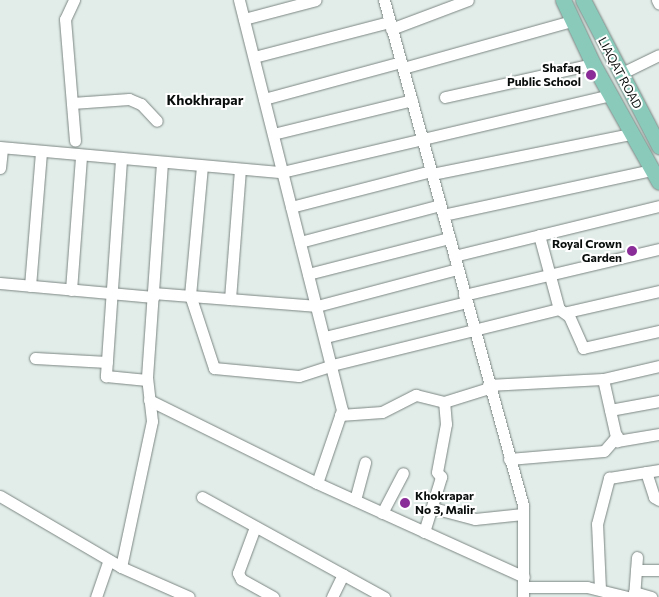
<!DOCTYPE html>
<style>
body{margin:0}
#map{position:relative;width:659px;height:597px;overflow:hidden;background:#e2ede9;font-family:Commissioner,sans-serif}
div>[style]{position:absolute}
[style*='--x']{left:calc(var(--x)*1px);top:calc(var(--y)*1px);width:calc(var(--w)*1px);rotate:calc(var(--a)*1deg)}
.roads{filter:drop-shadow(0 0 1px #7c8683) drop-shadow(0 0 1px #7c8683)}
.minor>*{height:11px;margin:-5.5px;padding:0 5.5px;transform-origin:5.5px;border-radius:5.5px;background:#fff}
.major>*{height:15px;margin:-7.5px;padding:0 7.5px;transform-origin:7.5px;border-radius:7.5px;background:#89cabb}
.dots>*{width:14px;height:14px;translate:-50% -50%;box-sizing:border-box;border:2px solid #fff;border-radius:50%}
span{translate:-50% -50%;white-space:nowrap;text-align:center;line-height:1.15;-webkit-text-stroke:4px #fff;paint-order:stroke}
.poi-label{font-size:12px;color:#090d0c;font-weight:700}
.right{translate:-100% -50%;text-align:right}
.left{translate:0 -50%;text-align:left}
.street-label{font-size:12px;color:#090d0c}
.neighbourhood-label{font-size:14px;color:#090d0c;font-weight:700}
</style>
<div id="map">
<div class="roads">
<div class="minor">
<div style="--x:74;--y:0;--w:21;--a:115"></div>
<div style="--x:65;--y:19;--w:122;--a:85.3"></div>
<div style="--x:239;--y:0;--w:423;--a:75.9"></div>
<div style="--x:342;--y:410;--w:77;--a:108.9"></div>
<div style="--x:384;--y:0;--w:524;--a:74.61"></div>
<div style="--x:523;--y:505;--w:92;--a:90"></div>
<div style="--x:657;--y:0;--w:4;--a:63"></div>
<div style="--x:244;--y:19;--w:74;--a:-14.8"></div>
<div style="--x:391;--y:29;--w:82;--a:-20.6"></div>
<div style="--x:254;--y:57;--w:139;--a:-14.5"></div>
<div style="--x:403;--y:68;--w:174;--a:-15.6"></div>
<div style="--x:620;--y:74;--w:43;--a:-26"></div>
<div style="--x:445;--y:97;--w:152;--a:-12.6"></div>
<div style="--x:264;--y:99;--w:142;--a:-15.1"></div>
<div style="--x:72;--y:103;--w:57;--a:-4"></div>
<div style="--x:129;--y:99;--w:13;--a:23"></div>
<div style="--x:141;--y:104;--w:23;--a:47"></div>
<div style="--x:273;--y:134;--w:143;--a:-13.7"></div>
<div style="--x:0;--y:147;--w:283;--a:5.1"></div>
<div style="--x:282;--y:172;--w:337;--a:-13.2"></div>
<div style="--x:121;--y:160;--w:217;--a:94"></div>
<div style="--x:106;--y:376;--w:41;--a:5.6"></div>
<div style="--x:202;--y:166;--w:130;--a:95.3"></div>
<div style="--x:190;--y:295;--w:77;--a:71.8"></div>
<div style="--x:214;--y:368;--w:85;--a:5.4"></div>
<div style="--x:299;--y:376;--w:35;--a:-18"></div>
<div style="--x:332;--y:365;--w:234;--a:-13.9"></div>
<div style="--x:559;--y:309;--w:12;--a:35"></div>
<div style="--x:569;--y:316;--w:35;--a:66"></div>
<div style="--x:583;--y:348;--w:78;--a:-12.6"></div>
<div style="--x:0;--y:168;--w:20;--a:-84"></div>
<div style="--x:432;--y:174;--w:203;--a:-11.4"></div>
<div style="--x:291;--y:207;--w:145;--a:-14.4"></div>
<div style="--x:443;--y:215;--w:214;--a:-12.2"></div>
<div style="--x:539;--y:235;--w:77;--a:74.9"></div>
<div style="--x:300;--y:242;--w:145;--a:-14.8"></div>
<div style="--x:454;--y:256;--w:211;--a:-13.7"></div>
<div style="--x:308;--y:274;--w:146;--a:-14.3"></div>
<div style="--x:0;--y:283;--w:154;--a:5.2"></div>
<div style="--x:30;--y:286;--w:134;--a:-85.3"></div>
<div style="--x:71;--y:290;--w:134;--a:-85.7"></div>
<div style="--x:153;--y:293;--w:165;--a:4.5"></div>
<div style="--x:317;--y:306;--w:145;--a:-14.8"></div>
<div style="--x:464;--y:295;--w:200;--a:-13.3"></div>
<div style="--x:230;--y:299;--w:130;--a:-85.6"></div>
<div style="--x:567;--y:312;--w:94;--a:-12.9"></div>
<div style="--x:325;--y:337;--w:145;--a:-13.9"></div>
<div style="--x:35;--y:358;--w:72;--a:3.2"></div>
<div style="--x:603;--y:379;--w:64;--a:77.3"></div>
<div style="--x:617;--y:441;--w:43;--a:-9.5"></div>
<div style="--x:488;--y:385;--w:115;--a:-3"></div>
<div style="--x:603;--y:379;--w:57;--a:-13.1"></div>
<div style="--x:149;--y:400;--w:187;--a:26.3"></div>
<div style="--x:317;--y:483;--w:227;--a:24.4"></div>
<div style="--x:610;--y:410;--w:50;--a:-10.4"></div>
<div style="--x:340;--y:415;--w:42;--a:-4.1"></div>
<div style="--x:382;--y:412;--w:38;--a:-27"></div>
<div style="--x:416;--y:395;--w:29;--a:14"></div>
<div style="--x:444;--y:402;--w:47;--a:-17.3"></div>
<div style="--x:509;--y:459;--w:95;--a:-4.8"></div>
<div style="--x:604;--y:451;--w:20;--a:-49"></div>
<div style="--x:646;--y:472;--w:26;--a:72"></div>
<div style="--x:654;--y:497;--w:6;--a:31"></div>
<div style="--x:0;--y:496;--w:140;--a:30.4"></div>
<div style="--x:121;--y:567;--w:74;--a:23.8"></div>
<div style="--x:202;--y:497;--w:208;--a:28.8"></div>
<div style="--x:355;--y:500;--w:39;--a:-75"></div>
<div style="--x:433;--y:508;--w:43;--a:14.7"></div>
<div style="--x:475;--y:519;--w:48;--a:-5.9"></div>
<div style="--x:382;--y:513;--w:45;--a:-62.3"></div>
<div style="--x:255;--y:527;--w:49;--a:110.3"></div>
<div style="--x:238;--y:573;--w:7;--a:63"></div>
<div style="--x:241;--y:579;--w:37;--a:29"></div>
<div style="--x:424;--y:532;--w:58;--a:-72.8"></div>
<div style="--x:441;--y:477;--w:6;--a:-129"></div>
<div style="--x:437;--y:472;--w:49;--a:-79.4"></div>
<div style="--x:446;--y:424;--w:22;--a:-95"></div>
<div style="--x:121;--y:567;--w:149;--a:-78"></div>
<div style="--x:152;--y:421;--w:44;--a:-96.5"></div>
<div style="--x:147;--y:377;--w:215;--a:-86"></div>
<div style="--x:636;--y:570;--w:23;--a:0"></div>
<div style="--x:524;--y:587;--w:63;--a:0"></div>
<div style="--x:587;--y:587;--w:41;--a:14"></div>
<div style="--x:600;--y:589;--w:65;--a:-92.6"></div>
<div style="--x:597;--y:524;--w:48;--a:-75.4"></div>
<div style="--x:609;--y:478;--w:51;--a:-9.1"></div>
<div style="--x:634;--y:592;--w:18;--a:16"></div>
<div style="--x:96;--y:597;--w:39;--a:-71"></div>
<div style="--x:332;--y:597;--w:25;--a:-64"></div>
<div style="--x:634;--y:597;--w:40;--a:-85.7"></div>
</div>
<div class="major">
<div style="--x:563;--y:0;--w:71;--a:64.9"></div>
<div style="--x:593;--y:64;--w:135;--a:60.8"></div>
<div style="--x:583;--y:0;--w:165;--a:62.5"></div>
</div>
</div>
<div class="dots">
<div style="left:591px;top:75px;background:#8a2d98"></div>
<div style="left:632px;top:251px;background:#8a2d98"></div>
<div style="left:405px;top:503px;background:#8a2d98"></div>
</div>
<div class="poi-label">
<span class="right" style="left:581px;top:75px">Shafaq<br>Public School</span>
<span class="right" style="left:622px;top:251px">Royal Crown<br>Garden</span>
<span class="left" style="left:415px;top:503px">Khokrapar<br>No 3, Malir</span>
</div>
<div class="street-label">
<span style="left:620px;top:73px;rotate:62deg">LIAQAT ROAD</span>
</div>
<div class="neighbourhood-label">
<span style="left:205px;top:100px">Khokhrapar</span>
</div>
</div>
